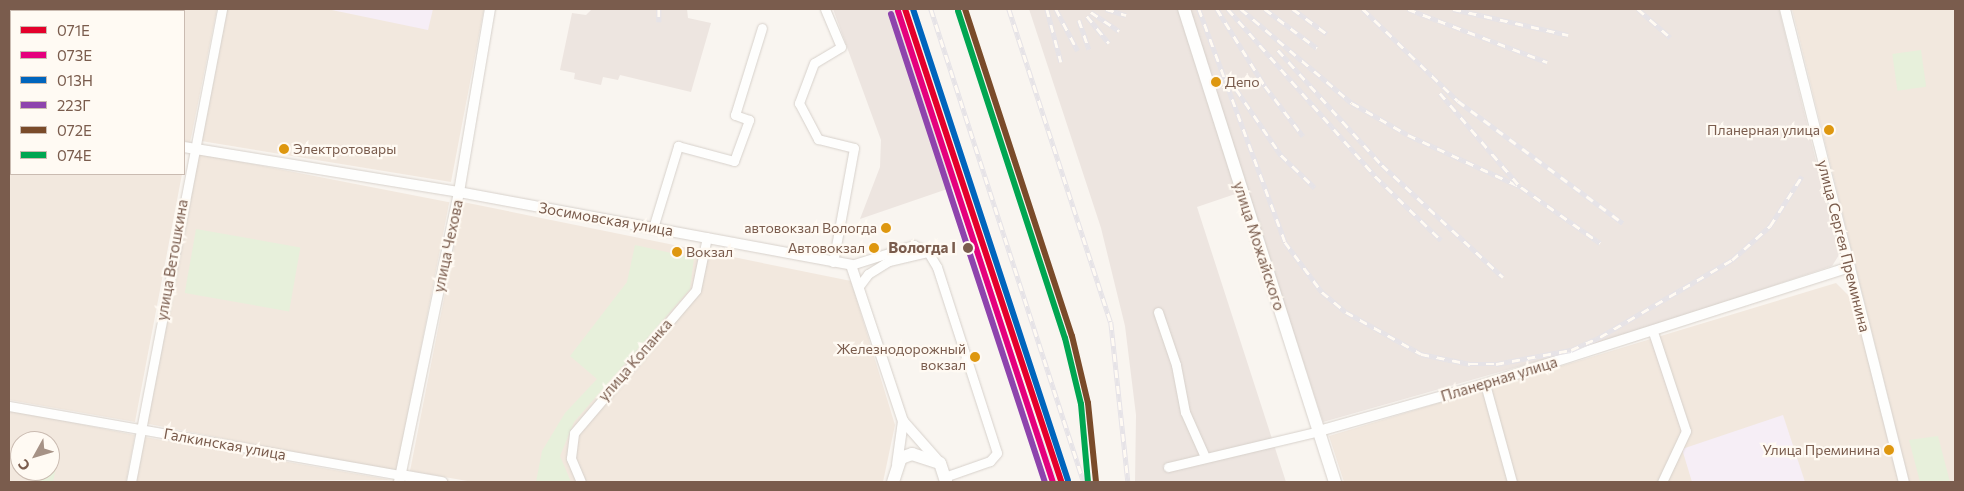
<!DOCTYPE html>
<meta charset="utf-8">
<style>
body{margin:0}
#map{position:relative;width:1964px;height:491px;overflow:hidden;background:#f9f5f0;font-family:Commissioner,sans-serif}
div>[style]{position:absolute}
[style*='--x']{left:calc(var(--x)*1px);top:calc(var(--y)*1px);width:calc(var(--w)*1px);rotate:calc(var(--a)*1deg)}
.residential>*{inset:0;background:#f2e8de;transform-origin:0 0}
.industrial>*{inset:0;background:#ede5e0}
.education>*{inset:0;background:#f6eef6}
.green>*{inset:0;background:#e7f0db;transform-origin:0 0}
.roads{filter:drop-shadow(0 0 1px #d7d1cb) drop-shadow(0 0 1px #d7d1cb)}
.minor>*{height:9px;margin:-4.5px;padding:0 4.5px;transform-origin:4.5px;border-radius:4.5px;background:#fefefd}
.tertiary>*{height:10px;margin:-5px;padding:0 5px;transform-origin:5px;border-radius:5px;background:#fefefd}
.secondary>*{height:12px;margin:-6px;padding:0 6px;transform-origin:6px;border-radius:6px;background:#fefefd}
.rail>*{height:4.5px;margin-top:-2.25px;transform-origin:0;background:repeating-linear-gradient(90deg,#fffaf3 0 8px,#e6e3e7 0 16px);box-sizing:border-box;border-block:1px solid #e6e3e7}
.rail-1>*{height:6px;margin:-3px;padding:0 3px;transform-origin:3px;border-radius:3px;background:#e4002b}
.rail-2>*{height:6px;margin:-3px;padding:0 3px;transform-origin:3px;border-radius:3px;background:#e5007d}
.rail-3>*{height:6px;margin:-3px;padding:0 3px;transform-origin:3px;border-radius:3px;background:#0065bd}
.rail-4>*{height:6px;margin:-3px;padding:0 3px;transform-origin:3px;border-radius:3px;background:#8e44ad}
.rail-5>*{height:6px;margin:-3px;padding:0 3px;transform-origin:3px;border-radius:3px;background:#7a4b2a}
.rail-6>*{height:6px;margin:-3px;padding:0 3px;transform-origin:3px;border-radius:3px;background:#00a651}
.dots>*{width:14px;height:14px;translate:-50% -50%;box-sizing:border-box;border:2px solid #fffaf3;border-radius:50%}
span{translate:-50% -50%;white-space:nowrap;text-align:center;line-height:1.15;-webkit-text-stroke:4.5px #fffaf3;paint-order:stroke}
.bus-label{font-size:14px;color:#7a5c4d}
.left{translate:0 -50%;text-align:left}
.right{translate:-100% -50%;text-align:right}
.street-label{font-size:15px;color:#7a5c4d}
.stop-label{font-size:15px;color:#7a5c4d;font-weight:700}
.frame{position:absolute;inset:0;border:10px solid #7a5c4d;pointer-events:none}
.legend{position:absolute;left:10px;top:10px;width:175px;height:165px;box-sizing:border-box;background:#fffaf3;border:1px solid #cabbb1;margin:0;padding:6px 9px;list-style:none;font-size:15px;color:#7a5c4d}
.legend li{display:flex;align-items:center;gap:10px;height:25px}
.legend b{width:25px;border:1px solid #cabbb1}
.north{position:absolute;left:10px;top:431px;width:50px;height:50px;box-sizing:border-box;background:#fffaf3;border:1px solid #cabbb1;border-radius:50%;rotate:231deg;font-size:14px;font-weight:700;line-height:20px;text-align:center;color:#7a5c4d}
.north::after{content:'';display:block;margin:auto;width:18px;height:22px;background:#a69286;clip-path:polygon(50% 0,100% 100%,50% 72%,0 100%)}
</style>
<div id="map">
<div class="residential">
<div style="clip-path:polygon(18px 9px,217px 9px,190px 143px,184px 141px,184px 11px)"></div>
<div style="clip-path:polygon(227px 9px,484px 9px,451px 182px,201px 141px)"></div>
<div style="clip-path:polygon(1792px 9px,1955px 9px,1955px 482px,1909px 482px)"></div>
<div style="clip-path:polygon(9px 121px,11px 174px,182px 174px,135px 422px,9px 400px)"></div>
<div style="left:196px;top:153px;width:258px;height:275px;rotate:11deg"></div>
<div style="clip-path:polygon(463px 202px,851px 281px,895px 425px,883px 482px,473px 482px,410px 471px)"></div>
<div style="clip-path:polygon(1836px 283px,1853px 300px,1900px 482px,1344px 482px,1329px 436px)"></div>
<div style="clip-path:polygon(evenodd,9px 410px,135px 435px,126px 482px,9px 482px,9px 410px,20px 441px,50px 441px,50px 471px,20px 471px,20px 441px)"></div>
<div style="clip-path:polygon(145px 437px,392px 480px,136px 482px)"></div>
</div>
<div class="industrial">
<div style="clip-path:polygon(592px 9px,687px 9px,688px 18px,711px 23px,691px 92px,620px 75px,618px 80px,603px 77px,601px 85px,574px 79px,575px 73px,560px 70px,572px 13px,586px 15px)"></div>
<div style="clip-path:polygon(833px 9px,899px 9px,959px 185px,860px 219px,880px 167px,881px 140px)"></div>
<div style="clip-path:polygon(1029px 9px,1779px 9px,1839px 255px,1832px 266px,1602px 343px,1323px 422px,1247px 190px,1197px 207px,1286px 482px,1135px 482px,1136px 415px,1125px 326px,1101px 228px)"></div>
</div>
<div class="education">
<div style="clip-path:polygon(327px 9px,433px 9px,428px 30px)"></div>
<div style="clip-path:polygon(1783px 415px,1805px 482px,1692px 482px,1682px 449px)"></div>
</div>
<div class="green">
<div style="left:1921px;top:50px;width:37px;height:29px;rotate:82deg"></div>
<div style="left:196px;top:229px;width:106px;height:65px;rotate:10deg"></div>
<div style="clip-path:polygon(635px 245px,694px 258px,690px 289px,574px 422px,560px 456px,571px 482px,536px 482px,542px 451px,565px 413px,597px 379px,570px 356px,627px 282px)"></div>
<div style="clip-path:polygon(1938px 436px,1950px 482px,1920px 482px,1909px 440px)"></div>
<div style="clip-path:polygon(50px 467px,56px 468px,53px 482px,33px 482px,34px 471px,50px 471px)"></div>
</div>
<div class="roads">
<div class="minor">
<div style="--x:825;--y:9;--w:41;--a:67.2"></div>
<div style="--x:841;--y:47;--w:31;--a:149"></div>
<div style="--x:814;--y:63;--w:43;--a:110.6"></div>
<div style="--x:799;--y:103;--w:41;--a:62.2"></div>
<div style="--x:818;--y:139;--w:37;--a:14"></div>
<div style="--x:854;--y:148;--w:116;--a:100.4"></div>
<div style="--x:653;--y:228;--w:86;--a:-73"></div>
<div style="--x:678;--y:146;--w:58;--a:15"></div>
<div style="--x:734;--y:161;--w:44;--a:-69.9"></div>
<div style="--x:749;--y:120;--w:15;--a:-160"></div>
<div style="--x:735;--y:115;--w:91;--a:-72.8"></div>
<div style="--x:851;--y:265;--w:66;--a:-17.6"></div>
<div style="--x:914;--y:245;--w:16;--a:27"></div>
<div style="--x:928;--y:252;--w:17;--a:59"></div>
<div style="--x:937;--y:267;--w:195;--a:72.1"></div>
<div style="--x:997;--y:453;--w:11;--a:131"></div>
<div style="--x:990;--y:461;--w:46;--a:160.8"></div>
<div style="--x:947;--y:476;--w:6;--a:99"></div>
<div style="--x:859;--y:286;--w:15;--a:-53"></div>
<div style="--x:868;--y:274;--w:25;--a:-32"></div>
<div style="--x:889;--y:261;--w:40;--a:-13"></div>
<div style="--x:1158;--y:312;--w:56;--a:71.2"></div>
<div style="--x:1176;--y:365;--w:48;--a:79.2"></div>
<div style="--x:1185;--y:412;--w:49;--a:66"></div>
<div style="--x:1653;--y:332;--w:104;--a:71.6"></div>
<div style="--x:1686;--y:431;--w:56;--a:115.2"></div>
<div style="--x:1485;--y:384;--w:102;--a:74.6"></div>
<div style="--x:9;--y:406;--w:398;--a:10"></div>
<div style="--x:1168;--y:467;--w:155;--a:-13.4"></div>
<div style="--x:131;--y:482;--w:482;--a:-79.1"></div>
<div style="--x:581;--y:482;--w:26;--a:-113"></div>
<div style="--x:571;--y:458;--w:25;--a:-83"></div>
<div style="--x:574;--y:433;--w:188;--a:-49.5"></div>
<div style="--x:696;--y:290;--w:54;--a:-78.3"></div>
</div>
<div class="tertiary">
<div style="--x:1785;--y:9;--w:488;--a:75.9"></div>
<div style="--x:9;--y:115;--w:2;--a:0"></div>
<div style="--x:184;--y:147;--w:279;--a:9.3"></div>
<div style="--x:459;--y:192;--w:399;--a:10.5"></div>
<div style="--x:851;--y:265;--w:164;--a:71.6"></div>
<div style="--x:903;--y:421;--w:43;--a:97.9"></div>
<div style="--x:903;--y:421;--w:56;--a:48.6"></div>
<div style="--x:1319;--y:431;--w:173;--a:-15.8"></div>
<div style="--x:1485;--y:384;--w:383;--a:-17.8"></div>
<div style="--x:401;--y:475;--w:42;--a:9.7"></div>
<div style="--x:399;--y:482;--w:296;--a:-78.3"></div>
<div style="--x:459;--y:192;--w:186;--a:-80.4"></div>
</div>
<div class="secondary">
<div style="--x:1184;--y:9;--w:497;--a:72.3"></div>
<div style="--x:9;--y:31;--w:15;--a:-82"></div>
<div style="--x:893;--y:482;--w:25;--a:-72"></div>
<div style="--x:901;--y:458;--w:12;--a:-20"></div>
<div style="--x:912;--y:454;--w:29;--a:18"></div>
<div style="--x:940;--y:463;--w:20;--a:72"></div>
</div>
</div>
<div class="rail">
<div style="--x:659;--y:9;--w:13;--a:90"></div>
<div style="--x:931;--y:9;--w:497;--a:72.1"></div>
<div style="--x:1009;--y:9;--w:329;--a:72"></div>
<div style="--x:1111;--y:322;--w:161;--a:83.9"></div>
<div style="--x:1047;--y:9;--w:55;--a:75.2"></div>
<div style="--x:1056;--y:9;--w:47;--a:62.4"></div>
<div style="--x:1106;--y:9;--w:21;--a:17"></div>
<div style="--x:1199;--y:9;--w:248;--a:69.7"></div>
<div style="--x:1285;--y:242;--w:62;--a:53.5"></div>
<div style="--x:1322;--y:292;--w:31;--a:40"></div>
<div style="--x:1346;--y:312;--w:86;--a:29.2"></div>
<div style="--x:1421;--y:354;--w:50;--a:11.5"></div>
<div style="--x:1470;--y:364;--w:26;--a:0"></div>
<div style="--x:1496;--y:364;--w:76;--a:-10.6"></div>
<div style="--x:1571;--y:350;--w:32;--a:-24"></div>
<div style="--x:1600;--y:337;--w:153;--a:-30.3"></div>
<div style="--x:1732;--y:260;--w:51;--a:-41.8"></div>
<div style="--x:1770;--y:226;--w:59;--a:-57.4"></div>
<div style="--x:1217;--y:9;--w:91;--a:58.1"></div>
<div style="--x:1265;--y:86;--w:63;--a:52.8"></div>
<div style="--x:1228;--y:9;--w:222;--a:48.6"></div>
<div style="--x:1375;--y:176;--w:92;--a:44.1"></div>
<div style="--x:1241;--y:9;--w:145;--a:40.3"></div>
<div style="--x:1352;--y:103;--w:64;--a:29.7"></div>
<div style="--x:1408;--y:135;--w:124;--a:24.7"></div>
<div style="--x:1521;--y:187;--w:97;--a:35.3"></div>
<div style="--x:1265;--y:9;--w:65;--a:36.9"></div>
<div style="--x:1293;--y:9;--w:42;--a:36.3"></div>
<div style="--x:1363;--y:9;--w:132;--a:44.1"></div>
<div style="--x:1458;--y:101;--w:205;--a:36.5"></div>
<div style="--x:1408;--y:9;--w:149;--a:20.9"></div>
<div style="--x:1453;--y:9;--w:118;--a:12.7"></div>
<div style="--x:1638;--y:9;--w:43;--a:41.2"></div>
<div style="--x:1091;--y:12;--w:34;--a:34"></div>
<div style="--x:1087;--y:16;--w:35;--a:51"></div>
<div style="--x:1079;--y:20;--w:31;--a:71"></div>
<div style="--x:1278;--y:50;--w:155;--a:47.9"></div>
<div style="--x:1382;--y:165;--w:165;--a:42.8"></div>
<div style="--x:1236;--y:89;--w:80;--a:55.7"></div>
<div style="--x:1281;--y:155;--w:47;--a:44.1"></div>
<div style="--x:1440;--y:93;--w:120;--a:49.4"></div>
<div style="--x:1037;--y:429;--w:56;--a:71.2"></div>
</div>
<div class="rail-1">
<div style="--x:905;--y:9;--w:498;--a:71.7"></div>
</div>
<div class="rail-2">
<div style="--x:898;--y:11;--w:496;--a:71.8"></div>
</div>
<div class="rail-3">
<div style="--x:913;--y:9;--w:496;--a:71.8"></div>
</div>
<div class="rail-4">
<div style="--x:891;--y:14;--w:493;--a:71.8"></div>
</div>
<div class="rail-5">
<div style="--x:965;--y:9;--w:344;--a:71.9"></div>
<div style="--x:1072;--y:336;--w:69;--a:76.6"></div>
<div style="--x:1088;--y:403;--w:79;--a:84.2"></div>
</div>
<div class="rail-6">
<div style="--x:958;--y:11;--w:344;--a:71.9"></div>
<div style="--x:1065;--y:338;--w:68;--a:76.4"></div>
<div style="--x:1081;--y:404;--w:78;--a:84.9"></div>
</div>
<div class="dots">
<div style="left:1216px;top:82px;background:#de970f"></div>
<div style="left:1829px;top:130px;background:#de970f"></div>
<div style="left:284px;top:149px;background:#de970f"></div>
<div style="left:886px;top:228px;background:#de970f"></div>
<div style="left:874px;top:248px;background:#de970f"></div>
<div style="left:968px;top:248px;background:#7a5c4d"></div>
<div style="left:677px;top:252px;background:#de970f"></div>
<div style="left:975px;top:357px;background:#de970f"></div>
<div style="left:1889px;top:450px;background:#de970f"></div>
</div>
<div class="bus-label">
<span class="left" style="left:1225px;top:82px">Депо</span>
<span class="right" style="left:1820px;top:130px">Планерная улица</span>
<span class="left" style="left:293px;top:149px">Электротовары</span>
<span class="right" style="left:877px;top:228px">автовокзал Вологда</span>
<span class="right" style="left:865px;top:248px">Автовокзал</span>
<span class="left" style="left:686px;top:252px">Вокзал</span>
<span class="right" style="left:966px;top:357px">Железнодорожный<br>вокзал</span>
<span class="right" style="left:1880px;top:450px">Улица Преминина</span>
</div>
<div class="street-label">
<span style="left:606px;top:219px;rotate:10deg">Зосимовская улица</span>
<span style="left:448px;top:246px;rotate:-78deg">улица Чехова</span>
<span style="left:1259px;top:246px;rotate:72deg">улица Можайского</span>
<span style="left:1844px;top:246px;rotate:76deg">улица Сергея Преминина</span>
<span style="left:172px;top:260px;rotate:-80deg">улица Ветошкина</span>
<span style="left:635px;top:360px;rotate:-49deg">улица Копанка</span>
<span style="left:1499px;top:379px;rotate:-17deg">Планерная улица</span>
<span style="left:225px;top:444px;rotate:10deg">Галкинская улица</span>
</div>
<div class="stop-label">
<span class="right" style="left:956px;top:248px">Вологда I</span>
</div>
<div class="frame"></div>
<ul class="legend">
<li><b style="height:6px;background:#e4002b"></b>071Е</li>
<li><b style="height:6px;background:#e5007d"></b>073Е</li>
<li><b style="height:6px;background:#0065bd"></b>013Н</li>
<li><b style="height:6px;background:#8e44ad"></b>223Г</li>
<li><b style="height:6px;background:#7a4b2a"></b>072Е</li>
<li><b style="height:6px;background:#00a651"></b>074Е</li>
</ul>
<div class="north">С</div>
</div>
